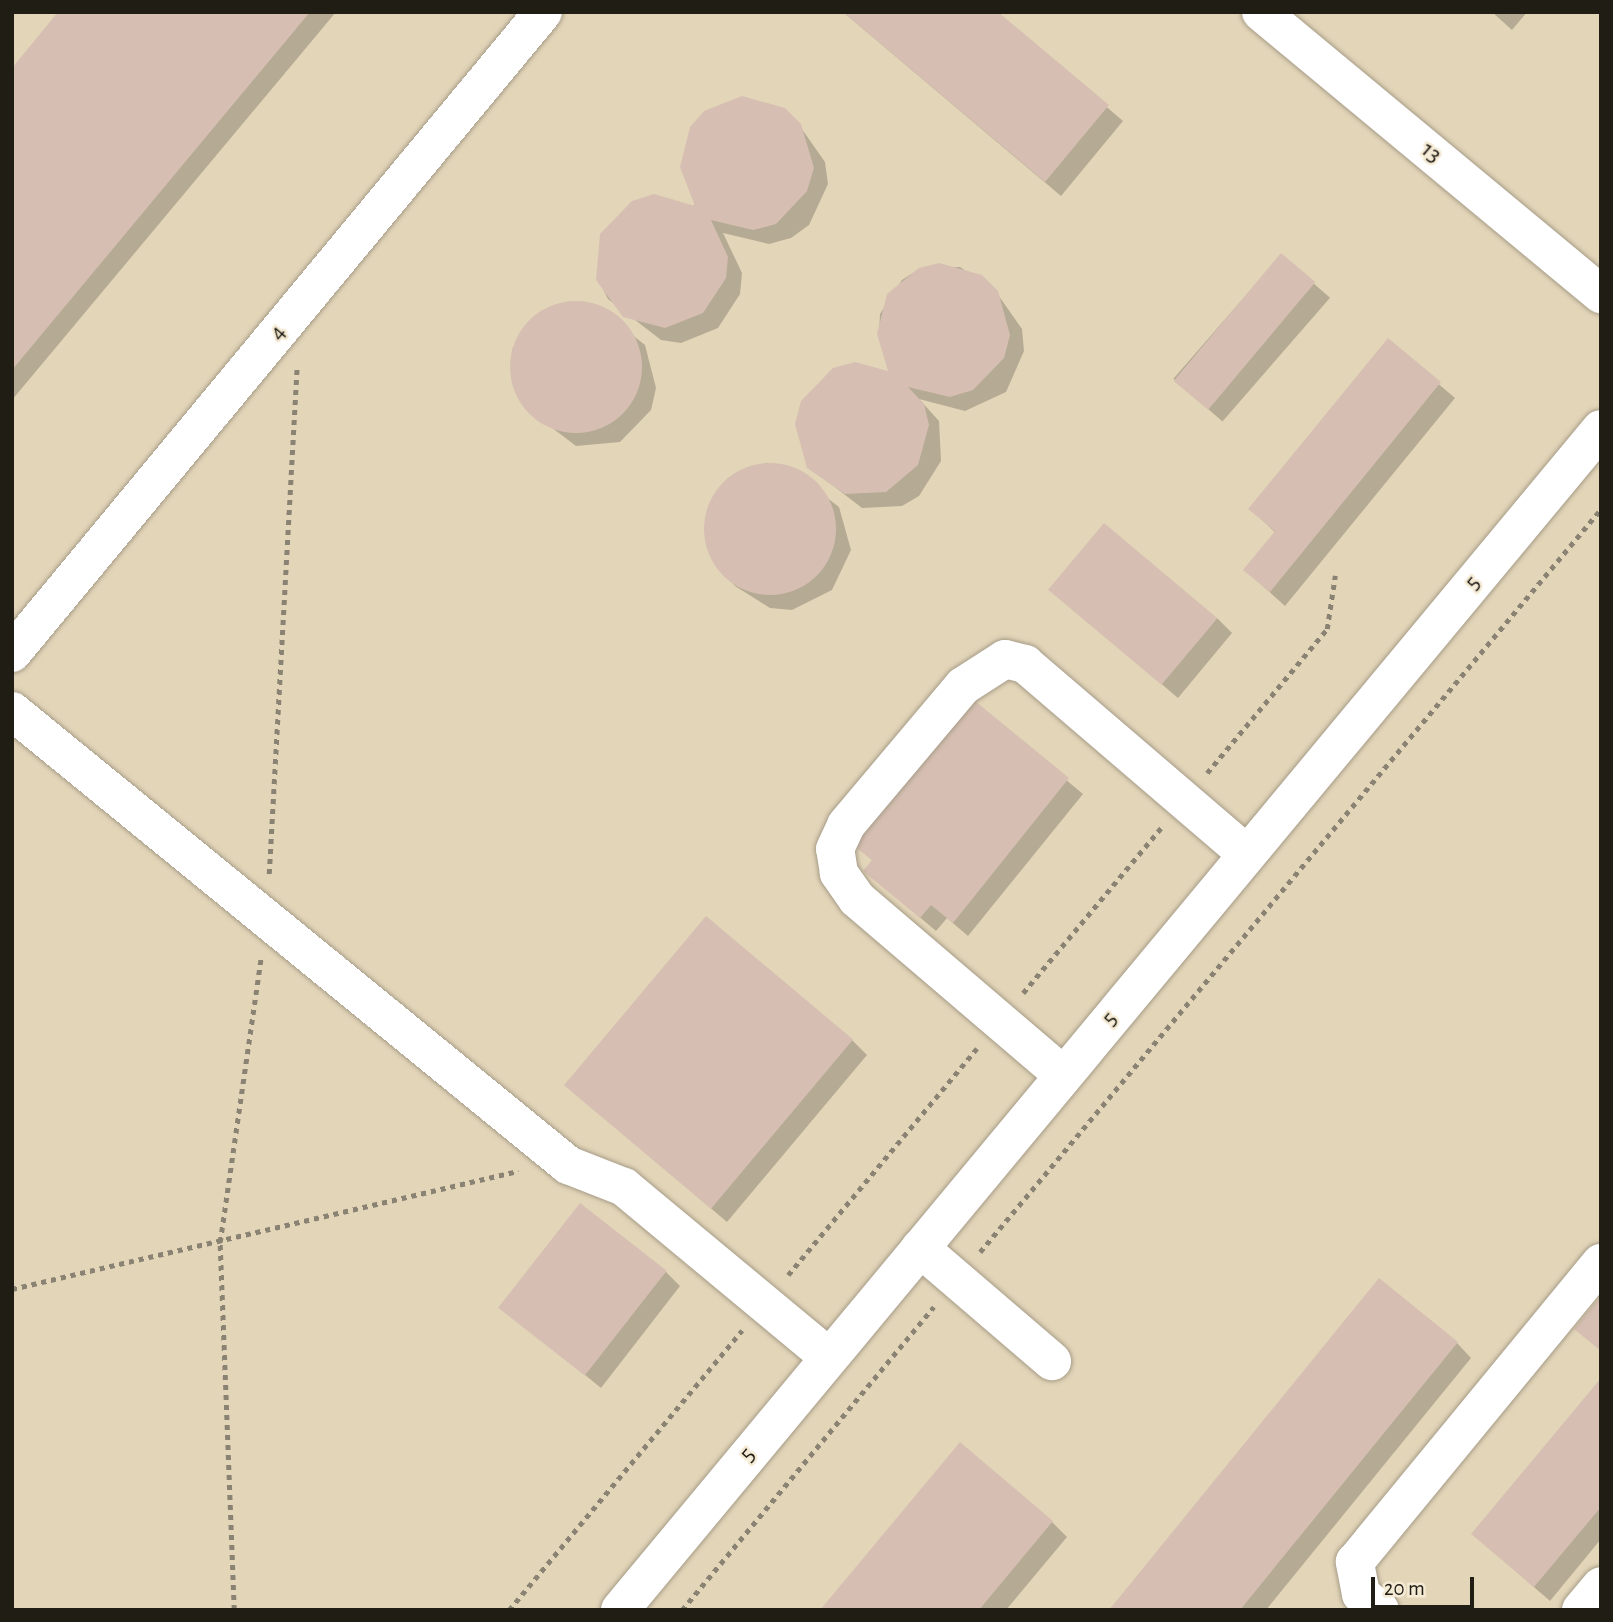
<!DOCTYPE html>
<style>
body{margin:0}
#map{position:relative;width:1613px;height:1622px;overflow:hidden;background:#e8dec8;font-family:"Alegreya Sans",sans-serif}
div>[style]{position:absolute}
[style*='--x']{left:calc(var(--x)*1px);top:calc(var(--y)*1px);width:calc(var(--w)*1px);rotate:calc(var(--a)*1deg)}
.built>*{inset:0;background:#e3d5b8;transform-origin:0 0}
.shadow>*{inset:0;background:#0003;transform-origin:0 0}
.building>*{inset:0;background:#d6bfb2;transform-origin:0 0}
.round{border-radius:50%}
.path>*{height:4.5px;margin-top:-2.25px;transform-origin:0;background:repeating-linear-gradient(90deg,#8a8373 0 5px,transparent 0 10px)}
.roads{filter:drop-shadow(0 0 2px #a69c88) drop-shadow(0 0 2px #a69c88)}
.minor>*{height:38px;margin:-19px;padding:0 19px;transform-origin:19px;border-radius:19px;background:#fff}
span{translate:-50% -50%;white-space:nowrap;text-align:center;line-height:1.15;-webkit-text-stroke:5px #f5ebd5;paint-order:stroke}
.street-label{font-size:24px;color:#201d15}
.frame{position:absolute;inset:0;border:14px solid #201d15;pointer-events:none}
.scale{position:absolute;left:1371px;top:1577px;width:103px;height:32px;box-sizing:border-box;border:4px solid #201d15;border-top:0;padding-left:9px;font-size:21px;line-height:24px;white-space:nowrap;color:#201d15;-webkit-text-stroke:5px #f5ebd5;paint-order:stroke}
</style>
<div id="map">
<div class="built">
<div style="left:12px;top:12px;width:1589px;height:1598px"></div>
</div>
<div class="shadow">
<div style="clip-path:polygon(60px 12px,336px 12px,12px 400px,12px 71px)"></div>
<div style="clip-path:polygon(843px 12px,996px 12px,1123px 121px,1061px 196px)"></div>
<div style="clip-path:polygon(1492px 12px,1527px 12px,1512px 30px)"></div>
<div style="clip-path:polygon(799px 125px,825px 162px,828px 184px,809px 225px,791px 238px,769px 244px,723px 233px,742px 273px,740px 294px,718px 328px,681px 343px,661px 340px,608px 299px,598px 279px)"></div>
<div style="left:1281px;top:255px;width:65px;height:164px;rotate:41deg"></div>
<div style="clip-path:polygon(960px 267px,996px 292px,1022px 329px,1024px 351px,1006px 392px,965px 411px,919px 399px,939px 421px,941px 461px,919px 496px,902px 506px,862px 508px,809px 467px,891px 373px,879px 334px,880px 314px,902px 280px,919px 269px)"></div>
<div style="clip-path:polygon(592px 303px,645px 345px,656px 388px,651px 410px,620px 442px,576px 446px,526px 408px,515px 391px,512px 350px,521px 332px,552px 306px)"></div>
<div style="clip-path:polygon(1388px 341px,1455px 398px,1285px 606px,1245px 570px,1276px 533px,1250px 509px)"></div>
<div style="clip-path:polygon(766px 463px,786px 466px,839px 507px,851px 550px,832px 590px,792px 610px,770px 608px,735px 586px,709px 553px,707px 512px,728px 478px)"></div>
<div style="clip-path:polygon(1051px 590px,1217px 618px,1232px 633px,1178px 698px)"></div>
<div style="clip-path:polygon(964px 695px,1083px 794px,968px 936px,947px 918px,936px 931px,865px 871px,873px 861px,848px 839px)"></div>
<div style="clip-path:polygon(852px 1040px,867px 1055px,727px 1222px,566px 1085px)"></div>
<div style="clip-path:polygon(666px 1272px,680px 1286px,601px 1388px,502px 1307px)"></div>
<div style="clip-path:polygon(1457px 1343px,1471px 1358px,1266px 1610px,1111px 1610px)"></div>
<div style="clip-path:polygon(1601px 1381px,1601px 1539px,1550px 1601px,1473px 1534px)"></div>
<div style="clip-path:polygon(1052px 1522px,1067px 1537px,1006px 1610px,823px 1610px)"></div>
</div>
<div class="building">
<div style="clip-path:polygon(58px 12px,310px 12px,12px 370px,12px 68px)"></div>
<div style="clip-path:polygon(843px 12px,998px 12px,1109px 105px,1045px 182px)"></div>
<div style="clip-path:polygon(742px 96px,785px 108px,801px 124px,814px 168px,807px 191px,776px 224px,753px 230px,711px 220px,728px 257px,726px 278px,703px 313px,665px 328px,623px 317px,596px 280px,600px 234px,632px 201px,654px 194px,695px 206px,680px 167px,690px 127px,704px 111px)"></div>
<div style="left:1281px;top:253px;width:45px;height:167px;rotate:40deg"></div>
<div style="clip-path:polygon(939px 263px,982px 275px,998px 291px,1010px 335px,1004px 358px,973px 390px,950px 397px,908px 387px,924px 404px,929px 425px,918px 465px,886px 492px,845px 494px,807px 468px,795px 424px,801px 401px,833px 368px,855px 362px,888px 371px,877px 334px,887px 294px,919px 268px)"></div>
<div class="round" style="left:510px;top:301px;width:132px;height:132px"></div>
<div style="clip-path:polygon(1388px 338px,1441px 382px,1270px 592px,1243px 570px,1275px 531px,1248px 509px)"></div>
<div class="round" style="left:704px;top:463px;width:132px;height:132px"></div>
<div style="left:1104px;top:523px;width:148px;height:87px;rotate:40deg"></div>
<div style="clip-path:polygon(964px 692px,1069px 778px,953px 923px,931px 905px,920px 918px,863px 871px,872px 860px,845px 839px)"></div>
<div style="left:706px;top:916px;width:192px;height:221px;rotate:40deg"></div>
<div style="left:580px;top:1203px;width:110px;height:133px;rotate:38deg"></div>
<div style="clip-path:polygon(1379px 1278px,1458px 1342px,1240px 1610px,1109px 1610px)"></div>
<div style="clip-path:polygon(1601px 1296px,1601px 1351px,1574px 1329px)"></div>
<div style="clip-path:polygon(1601px 1378px,1601px 1507px,1534px 1587px,1471px 1534px)"></div>
<div style="clip-path:polygon(960px 1442px,1053px 1521px,979px 1610px,820px 1610px)"></div>
</div>
<div class="path">
<div style="--x:1207;--y:773;--w:187;--a:-50.2"></div>
<div style="--x:1327;--y:629;--w:54;--a:-81.4"></div>
<div style="--x:269;--y:874;--w:509;--a:-86.85"></div>
<div style="--x:1023;--y:993;--w:215;--a:-50.1"></div>
<div style="--x:980;--y:1252;--w:968;--a:-50.11"></div>
<div style="--x:788;--y:1275;--w:295;--a:-50.2"></div>
<div style="--x:12;--y:1289;--w:520;--a:-13.13"></div>
<div style="--x:234;--y:1610;--w:368;--a:-92.2"></div>
<div style="--x:220;--y:1242;--w:286;--a:-81.8"></div>
<div style="--x:509;--y:1610;--w:364;--a:-50.2"></div>
<div style="--x:682;--y:1610;--w:394;--a:-50.3"></div>
</div>
<div class="roads">
<div class="minor">
<div style="--x:1261;--y:12;--w:442;--a:39.7"></div>
<div style="--x:12;--y:653;--w:832;--a:-50.36"></div>
<div style="--x:12;--y:711;--w:718;--a:39.23"></div>
<div style="--x:568;--y:1165;--w:60;--a:21.4"></div>
<div style="--x:624;--y:1187;--w:266;--a:39.7"></div>
<div style="--x:1063;--y:1075;--w:271;--a:-139.5"></div>
<div style="--x:857;--y:899;--w:32;--a:-125"></div>
<div style="--x:839;--y:873;--w:24;--a:-99"></div>
<div style="--x:835;--y:849;--w:26;--a:-65"></div>
<div style="--x:846;--y:825;--w:182;--a:-49.9"></div>
<div style="--x:963;--y:686;--w:50;--a:-32.7"></div>
<div style="--x:1005;--y:659;--w:21;--a:14"></div>
<div style="--x:1025;--y:664;--w:292;--a:40.6"></div>
<div style="--x:920;--y:1248;--w:174;--a:40.6"></div>
<div style="--x:620;--y:1610;--w:1535;--a:-50.29"></div>
<div style="--x:1380;--y:1610;--w:25;--a:-140"></div>
<div style="--x:1361;--y:1594;--w:33;--a:-101"></div>
<div style="--x:1355;--y:1562;--w:387;--a:-50.6"></div>
<div style="--x:1581;--y:1610;--w:31;--a:-50"></div>
</div>
</div>
<div class="street-label">
<span style="left:1431px;top:153px;rotate:40deg">13</span>
<span style="left:278px;top:333px;rotate:-50deg">4</span>
<span style="left:1473px;top:583px;rotate:-50deg">5</span>
<span style="left:1110px;top:1019px;rotate:-50deg">5</span>
<span style="left:748px;top:1455px;rotate:-50deg">5</span>
</div>
<div class="frame"></div>
<div class="scale">20 m</div>
</div>
